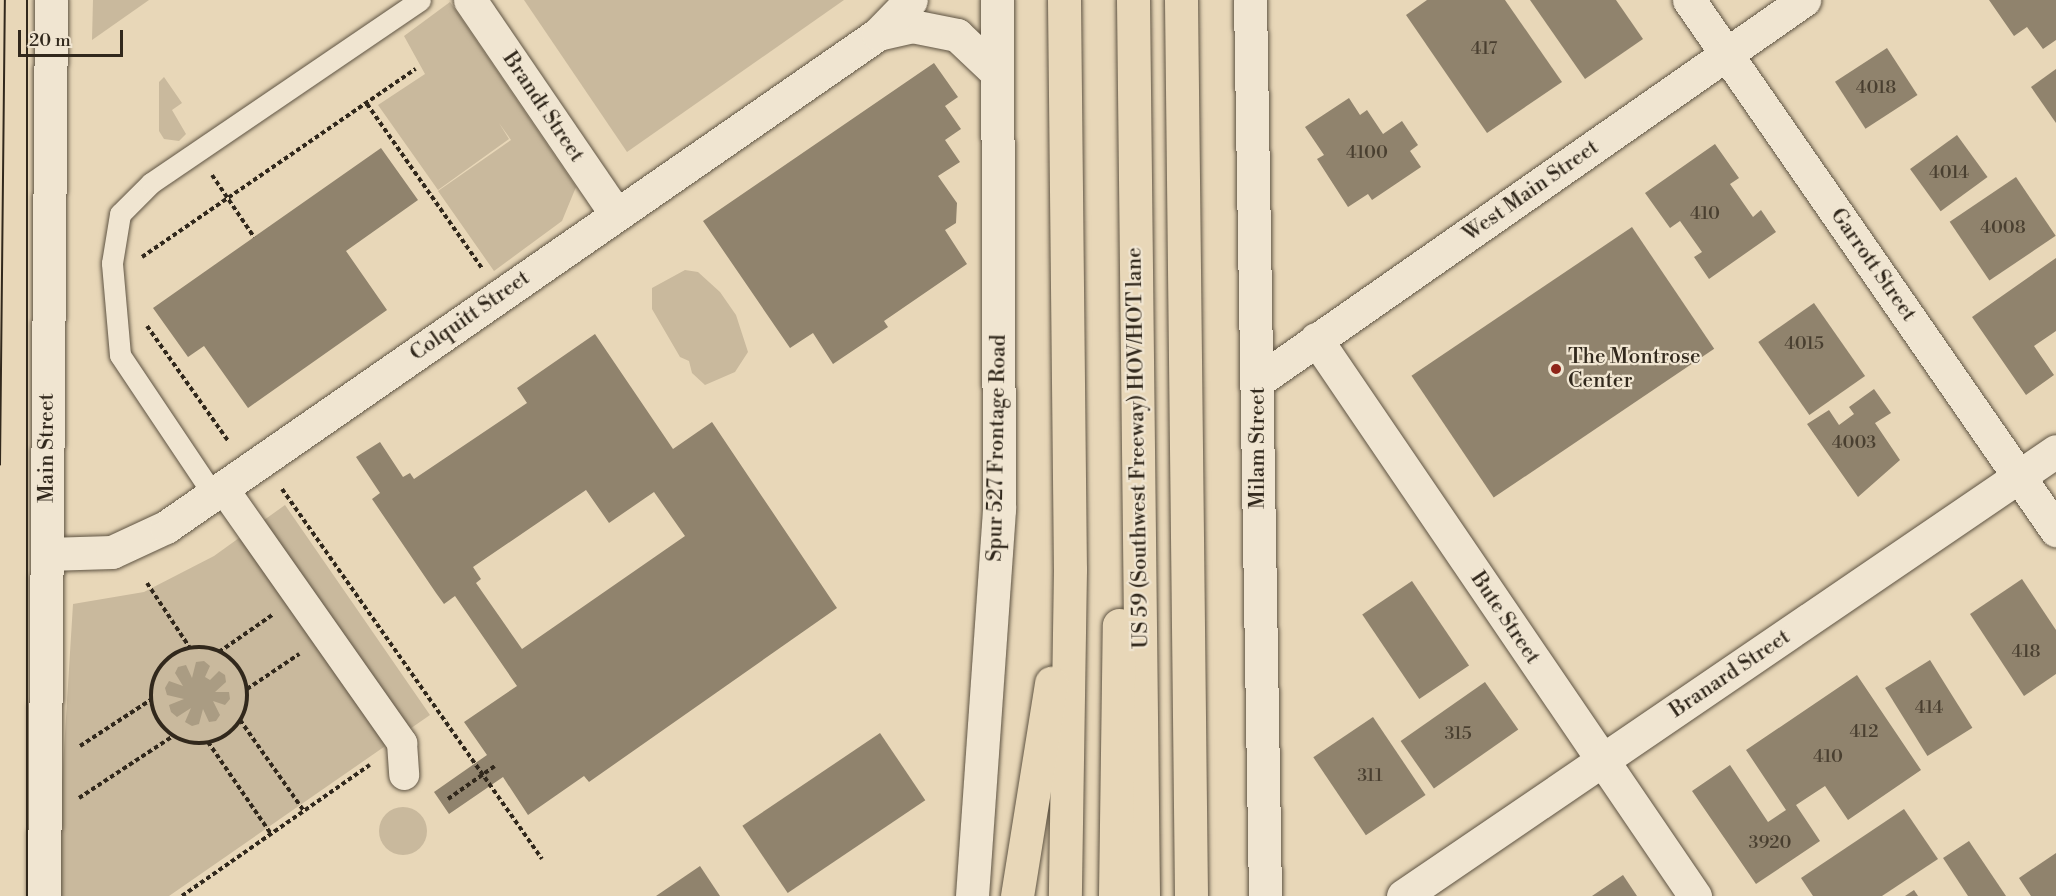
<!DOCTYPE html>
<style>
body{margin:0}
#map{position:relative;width:2056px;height:896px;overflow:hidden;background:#e8d7b8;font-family:"Libre Bodoni",serif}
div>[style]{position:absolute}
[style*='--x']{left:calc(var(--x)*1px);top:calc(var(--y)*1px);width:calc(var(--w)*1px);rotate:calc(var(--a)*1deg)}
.green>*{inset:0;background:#c9b99d}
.round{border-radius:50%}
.water>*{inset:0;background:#aa9c83}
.building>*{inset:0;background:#90836d;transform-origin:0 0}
.path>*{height:4px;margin-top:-2px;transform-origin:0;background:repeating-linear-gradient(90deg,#31281c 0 4.5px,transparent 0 7.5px)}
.path>.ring{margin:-2px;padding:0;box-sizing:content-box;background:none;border:4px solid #31281c;border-radius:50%}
.roads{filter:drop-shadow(0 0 2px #5f5443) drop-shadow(0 0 2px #5f5443)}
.service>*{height:21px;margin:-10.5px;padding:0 10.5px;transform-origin:10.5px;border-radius:10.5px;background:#f0e5d1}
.pedestrian>*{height:30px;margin:-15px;padding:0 15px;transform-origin:15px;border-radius:15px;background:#f0e5d1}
.minor>*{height:33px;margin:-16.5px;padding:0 16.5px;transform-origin:16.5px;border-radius:16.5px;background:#f0e5d1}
.secondary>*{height:33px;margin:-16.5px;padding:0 16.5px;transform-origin:16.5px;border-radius:16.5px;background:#f0e5d1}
.motorway>*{height:33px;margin:-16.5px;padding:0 16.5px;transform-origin:16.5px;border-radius:16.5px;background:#e8d7b8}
.tram>*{height:1.5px;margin:-0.75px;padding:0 0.75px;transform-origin:0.75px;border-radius:0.75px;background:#31281c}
.dots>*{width:16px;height:16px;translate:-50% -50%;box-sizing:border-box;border:3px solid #f0e5d1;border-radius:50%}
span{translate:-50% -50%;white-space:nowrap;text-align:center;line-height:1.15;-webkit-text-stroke:4.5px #f0e5d1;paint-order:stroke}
.number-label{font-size:18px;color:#493f30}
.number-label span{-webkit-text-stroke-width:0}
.street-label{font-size:21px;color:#31281c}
.poi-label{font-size:21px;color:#31281c}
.left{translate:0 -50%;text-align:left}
.scale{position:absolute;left:18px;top:30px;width:105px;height:27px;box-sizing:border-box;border:3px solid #31281c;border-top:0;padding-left:8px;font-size:18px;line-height:21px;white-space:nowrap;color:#31281c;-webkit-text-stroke:4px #f0e5d1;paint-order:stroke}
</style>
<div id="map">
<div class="green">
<div style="clip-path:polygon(93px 0,149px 0,92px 40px)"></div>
<div style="clip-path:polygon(524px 0,844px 0,627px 152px)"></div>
<div style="clip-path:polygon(450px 2px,576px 187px,562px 221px,494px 271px,438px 191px,511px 140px,499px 123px,509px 139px,438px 190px,378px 105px,425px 74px,404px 36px)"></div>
<div style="clip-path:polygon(164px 77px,182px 103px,172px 110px,186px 134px,179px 141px,164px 139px,159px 131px,159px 82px)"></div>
<div style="clip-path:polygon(685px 270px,698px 272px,720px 292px,736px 315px,748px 352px,735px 372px,705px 385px,692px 373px,689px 361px,680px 357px,652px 309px,652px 288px)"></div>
<div style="clip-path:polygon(285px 505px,430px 715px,169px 896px,55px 896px,73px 604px,144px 592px,214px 556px)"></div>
<div class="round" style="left:379px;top:807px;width:48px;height:48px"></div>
</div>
<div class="water">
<div style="clip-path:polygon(204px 661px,210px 666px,205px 677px,210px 680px,219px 671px,225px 675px,226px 682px,215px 692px,229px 692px,230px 699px,225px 705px,213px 701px,220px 715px,216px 721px,209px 722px,203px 709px,199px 724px,192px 726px,185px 722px,191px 708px,177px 717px,171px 712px,169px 705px,184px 699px,167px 695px,165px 688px,169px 681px,183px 686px,175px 673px,178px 667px,186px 665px,192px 678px,196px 662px)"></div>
</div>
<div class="building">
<div style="clip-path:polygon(1427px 0,1505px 0,1562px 82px,1487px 133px,1406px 15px)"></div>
<div style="clip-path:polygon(1530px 0,1616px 0,1643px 39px,1585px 79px)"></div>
<div style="clip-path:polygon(1989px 0,2056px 0,2056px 40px,2043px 49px,2027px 27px,2014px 36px)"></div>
<div style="left:1887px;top:48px;width:56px;height:62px;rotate:57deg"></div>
<div style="clip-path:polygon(934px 63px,958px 97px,945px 106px,961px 129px,945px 140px,960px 162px,938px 176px,957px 203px,956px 223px,945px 230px,967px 264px,884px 321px,888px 327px,833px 364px,813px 333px,790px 348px,703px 221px)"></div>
<div style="clip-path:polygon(2056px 69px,2056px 123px,2031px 87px)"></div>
<div style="clip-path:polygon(1349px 98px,1360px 115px,1367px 110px,1383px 134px,1402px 121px,1418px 145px,1410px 151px,1421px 167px,1372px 200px,1368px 194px,1348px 207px,1317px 159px,1324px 155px,1305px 127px)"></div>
<div style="left:1957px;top:135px;width:52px;height:58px;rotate:54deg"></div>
<div style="clip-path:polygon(1715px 144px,1739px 178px,1730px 184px,1753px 217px,1761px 210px,1776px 232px,1709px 279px,1694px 257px,1702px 252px,1680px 221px,1670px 228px,1645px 193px)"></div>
<div style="clip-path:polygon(381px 148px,418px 200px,346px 251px,387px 310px,248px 408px,204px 346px,188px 357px,153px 308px)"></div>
<div style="left:2016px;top:177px;width:71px;height:80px;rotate:56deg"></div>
<div style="left:1632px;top:227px;width:147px;height:266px;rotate:56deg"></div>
<div style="clip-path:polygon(2056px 258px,2056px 331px,2034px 346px,2054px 375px,2026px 395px,1972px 317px)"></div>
<div style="left:1814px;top:303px;width:89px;height:68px;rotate:55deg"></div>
<div style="clip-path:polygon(evenodd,595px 334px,673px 449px,712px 422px,837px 608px,589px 782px,584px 776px,528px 815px,503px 777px,449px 814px,434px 792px,487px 755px,464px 722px,517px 686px,455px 596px,444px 604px,436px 593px,372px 499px,380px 493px,356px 457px,380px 442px,403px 477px,410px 473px,414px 479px,527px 403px,517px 388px,595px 334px,586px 490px,609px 523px,654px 492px,685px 536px,522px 649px,476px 583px,481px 579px,473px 567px,586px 490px)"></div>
<div style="clip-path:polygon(1874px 389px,1891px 413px,1875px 423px,1900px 460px,1858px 497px,1807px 424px,1829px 410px,1839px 425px,1854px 414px,1849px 407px)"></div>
<div style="clip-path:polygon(2022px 579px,2056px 630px,2056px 674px,2024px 696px,1970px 614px)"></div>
<div style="left:1412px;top:581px;width:102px;height:60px;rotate:56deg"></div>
<div style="left:1930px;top:660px;width:80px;height:53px;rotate:58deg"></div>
<div style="clip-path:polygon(1857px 675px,1921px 770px,1848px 820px,1825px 786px,1796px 805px,1820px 841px,1756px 884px,1692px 791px,1730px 765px,1768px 822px,1786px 810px,1746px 750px)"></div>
<div style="left:1485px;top:682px;width:58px;height:103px;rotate:55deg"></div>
<div style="left:1373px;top:717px;width:94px;height:72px;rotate:56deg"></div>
<div style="left:880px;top:733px;width:81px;height:166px;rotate:56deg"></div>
<div style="clip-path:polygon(1904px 809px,1938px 859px,1882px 896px,1813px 896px,1801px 878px)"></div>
<div style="clip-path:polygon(1969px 841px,2006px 896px,1968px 896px,1943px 858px)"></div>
<div style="clip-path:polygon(2056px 853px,2056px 896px,2031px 896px,2019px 878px)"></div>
<div style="clip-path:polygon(700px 866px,720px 896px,656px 896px)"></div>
<div style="clip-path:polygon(1623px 875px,1637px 896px,1592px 896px)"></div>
<div style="clip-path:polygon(1914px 890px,1918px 896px,1905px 896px)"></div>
</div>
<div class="path">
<div style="--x:367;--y:104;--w:200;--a:55"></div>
<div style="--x:212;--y:175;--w:75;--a:55.9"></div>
<div style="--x:142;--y:257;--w:332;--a:-34.5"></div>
<div style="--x:147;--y:326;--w:141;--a:54.8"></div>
<div style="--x:282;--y:489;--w:452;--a:54.9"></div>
<div style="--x:147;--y:583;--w:78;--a:56.5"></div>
<div class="ring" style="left:151px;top:647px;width:92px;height:92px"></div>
<div style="--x:219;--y:652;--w:65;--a:-34.9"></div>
<div style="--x:247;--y:689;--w:63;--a:-33.9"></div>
<div style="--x:240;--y:720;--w:111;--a:54.9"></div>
<div style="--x:208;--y:742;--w:112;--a:55.6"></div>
<div style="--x:80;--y:746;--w:86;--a:-33.1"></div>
<div style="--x:79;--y:798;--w:113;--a:-33.4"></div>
<div style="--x:448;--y:799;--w:57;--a:-35.1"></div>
<div style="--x:182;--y:896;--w:229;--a:-34.9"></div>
</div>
<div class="roads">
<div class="service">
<div style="--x:213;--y:494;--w:167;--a:-123.8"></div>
<div style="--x:120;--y:355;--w:92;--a:-95"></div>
<div style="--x:112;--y:263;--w:50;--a:-80.7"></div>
<div style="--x:120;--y:214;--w:44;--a:-45"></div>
<div style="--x:151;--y:183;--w:325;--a:-34.2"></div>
</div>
<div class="pedestrian">
<div style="--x:223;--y:488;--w:312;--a:54.9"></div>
<div style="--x:402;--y:743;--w:32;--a:86"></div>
</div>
<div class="minor">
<div style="--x:470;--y:0;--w:259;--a:55.7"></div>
<div style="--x:1689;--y:0;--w:645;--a:55.3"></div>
<div style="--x:878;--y:34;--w:35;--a:-13"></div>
<div style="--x:912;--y:26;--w:46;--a:11.3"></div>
<div style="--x:957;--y:35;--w:55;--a:43.5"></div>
<div style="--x:1316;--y:339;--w:674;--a:55.77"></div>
<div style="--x:1258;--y:381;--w:666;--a:-34.91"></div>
<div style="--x:47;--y:554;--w:65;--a:-1.8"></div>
<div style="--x:112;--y:552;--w:60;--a:-24.8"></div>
<div style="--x:166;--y:527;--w:866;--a:-34.7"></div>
<div style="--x:878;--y:34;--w:47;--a:-45.9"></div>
<div style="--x:1403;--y:896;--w:790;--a:-34.27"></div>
</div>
<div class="secondary">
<div style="--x:1250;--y:0;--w:896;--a:89.04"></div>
<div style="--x:44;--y:896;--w:896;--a:-89.55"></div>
<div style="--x:972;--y:896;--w:388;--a:-86"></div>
<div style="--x:999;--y:509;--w:509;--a:-90.23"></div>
</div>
<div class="motorway">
<div style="--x:1064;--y:0;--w:569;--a:89.4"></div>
<div style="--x:1070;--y:569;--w:327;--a:90.9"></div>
<div style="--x:1133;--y:0;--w:896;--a:89.36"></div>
<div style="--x:1181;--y:0;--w:896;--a:89.36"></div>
<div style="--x:1017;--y:896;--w:216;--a:-80.9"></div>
<div style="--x:1115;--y:896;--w:271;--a:-89.2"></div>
</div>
</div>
<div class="tram">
<div style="--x:27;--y:0;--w:896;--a:89.94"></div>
<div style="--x:0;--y:465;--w:465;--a:-89.4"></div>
</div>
<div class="dots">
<div style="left:1556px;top:369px;background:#8f2418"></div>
</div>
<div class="number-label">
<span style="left:1484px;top:49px">417</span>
<span style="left:1876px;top:88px">4018</span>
<span style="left:1367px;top:153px">4100</span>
<span style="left:1949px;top:173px">4014</span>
<span style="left:1705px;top:214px">410</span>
<span style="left:2003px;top:228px">4008</span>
<span style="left:1804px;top:344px">4015</span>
<span style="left:1854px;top:443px">4003</span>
<span style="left:2026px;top:652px">418</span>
<span style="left:1929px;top:708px">414</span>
<span style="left:1864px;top:732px">412</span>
<span style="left:1458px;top:734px">315</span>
<span style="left:1828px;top:757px">410</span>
<span style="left:1370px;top:776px">311</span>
<span style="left:1770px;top:843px">3920</span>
</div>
<div class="street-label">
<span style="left:543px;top:107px;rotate:56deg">Brandt Street</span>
<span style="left:1531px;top:191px;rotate:-35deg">West Main Street</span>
<span style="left:1873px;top:265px;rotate:55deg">Garrott Street</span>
<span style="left:470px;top:316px;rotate:-35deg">Colquitt Street</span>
<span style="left:47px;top:448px;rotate:-90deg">Main Street</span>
<span style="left:997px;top:448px;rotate:-89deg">Spur 527 Frontage Road</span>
<span style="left:1138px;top:448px;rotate:-91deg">US 59 (Southwest Freeway) HOV/HOT lane</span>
<span style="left:1258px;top:448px;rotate:-90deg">Milam Street</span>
<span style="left:1505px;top:618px;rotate:56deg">Bute Street</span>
<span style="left:1730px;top:674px;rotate:-34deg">Branard Street</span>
</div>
<div class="poi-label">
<span class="left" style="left:1568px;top:369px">The Montrose<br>Center</span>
</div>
<div class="scale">20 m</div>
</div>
